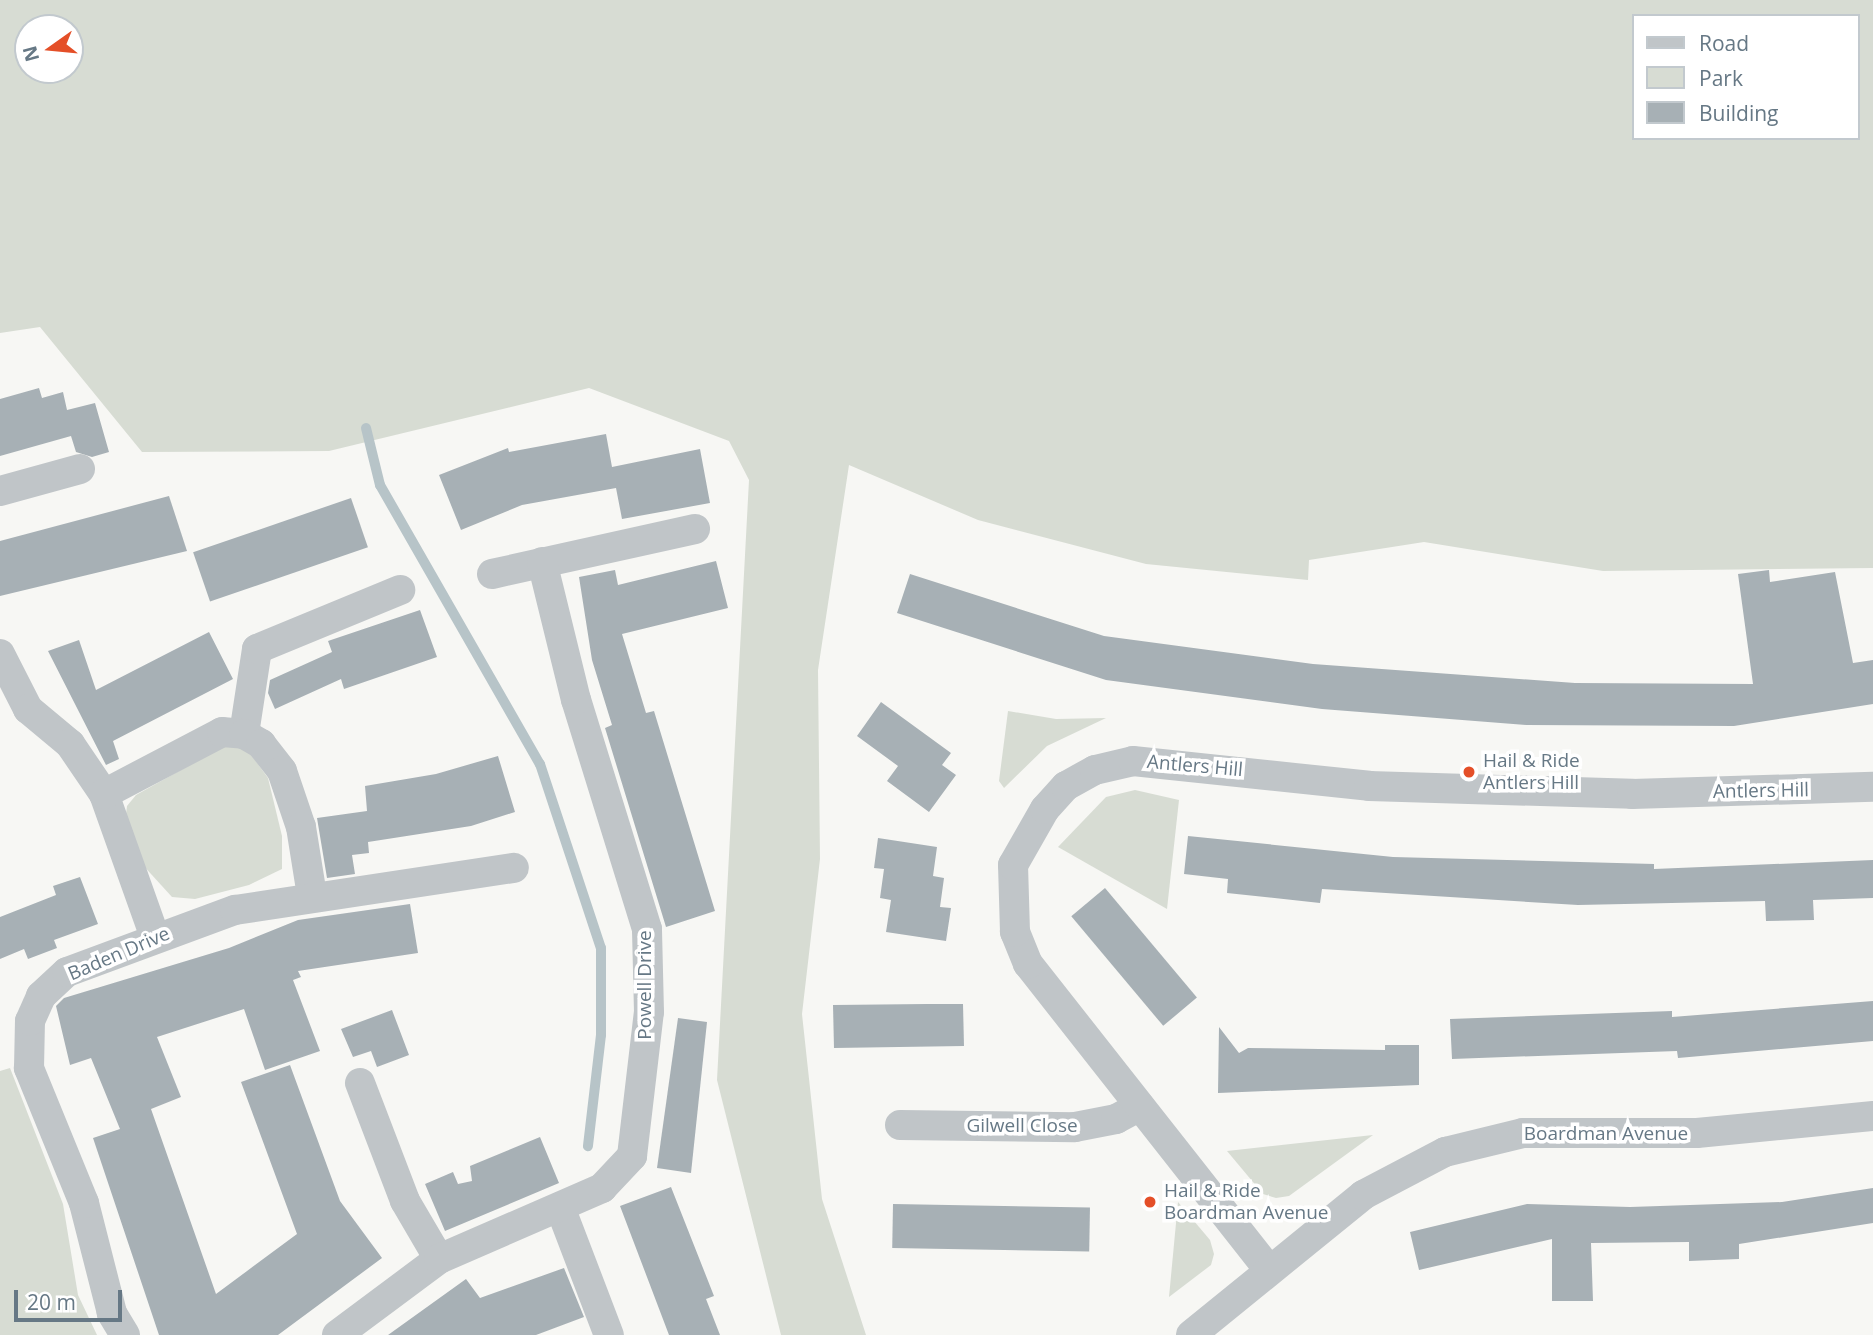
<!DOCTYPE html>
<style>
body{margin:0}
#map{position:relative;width:1873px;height:1335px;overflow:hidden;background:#f7f7f4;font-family:"Open Sans",sans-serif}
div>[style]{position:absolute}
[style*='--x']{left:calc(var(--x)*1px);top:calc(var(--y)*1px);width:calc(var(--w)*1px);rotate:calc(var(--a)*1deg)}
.green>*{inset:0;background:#d7dcd3}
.stream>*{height:10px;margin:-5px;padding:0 5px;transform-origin:5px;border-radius:5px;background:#b7c4c8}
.building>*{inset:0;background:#a7b0b5;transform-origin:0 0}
.street>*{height:30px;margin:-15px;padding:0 15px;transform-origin:15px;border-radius:15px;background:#c0c5c8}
.dots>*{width:19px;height:19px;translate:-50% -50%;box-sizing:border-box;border:4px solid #fff;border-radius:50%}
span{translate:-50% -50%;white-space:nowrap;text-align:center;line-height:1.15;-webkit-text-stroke:7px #fff;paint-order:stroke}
.poi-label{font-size:19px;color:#667885}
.left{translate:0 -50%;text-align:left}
.street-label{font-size:19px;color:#667885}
.legend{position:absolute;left:1632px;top:14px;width:228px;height:126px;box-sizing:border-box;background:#fff;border:2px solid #c2c9ce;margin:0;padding:9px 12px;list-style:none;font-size:21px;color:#667885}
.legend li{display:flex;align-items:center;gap:14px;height:35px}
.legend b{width:35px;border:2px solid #c2c9ce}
.north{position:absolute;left:14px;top:14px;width:70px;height:70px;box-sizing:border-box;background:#fff;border:2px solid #c2c9ce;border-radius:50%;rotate:255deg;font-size:19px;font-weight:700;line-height:28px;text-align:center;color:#667885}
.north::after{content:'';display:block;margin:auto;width:24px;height:32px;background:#e44f28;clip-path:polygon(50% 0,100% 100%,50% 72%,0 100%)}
.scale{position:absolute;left:14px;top:1290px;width:108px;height:32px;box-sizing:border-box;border:4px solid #667885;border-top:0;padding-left:9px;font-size:21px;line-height:24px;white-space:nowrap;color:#667885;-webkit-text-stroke:5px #fff;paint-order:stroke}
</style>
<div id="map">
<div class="green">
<div style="clip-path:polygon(evenodd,0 0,1873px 0,1873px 568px,1603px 571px,1424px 542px,1309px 560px,1308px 580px,1146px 564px,978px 520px,849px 465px,818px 670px,820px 859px,802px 1014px,822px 1199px,866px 1335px,781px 1335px,717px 1080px,749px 480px,729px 441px,589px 388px,329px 451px,142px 452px,40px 327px,0 333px,0 0,1633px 16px,1857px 16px,1857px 138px,1633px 138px,1633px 16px,0 0,28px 28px,70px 28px,70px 70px,28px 70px,28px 28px)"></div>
<div style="clip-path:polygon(1008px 711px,1056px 719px,1106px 718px,1047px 746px,1004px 788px,999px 781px)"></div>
<div style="clip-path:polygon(224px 746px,247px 749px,268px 778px,282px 836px,282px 869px,249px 885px,195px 899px,172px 897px,141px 863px,125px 822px,127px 806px,136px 795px)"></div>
<div style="clip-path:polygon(1135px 790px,1179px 800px,1167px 909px,1058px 847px,1106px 797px)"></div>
<div style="clip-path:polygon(10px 1068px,63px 1204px,78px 1295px,97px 1335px,0 1335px,0 1071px)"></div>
<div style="clip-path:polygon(1373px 1135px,1289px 1196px,1276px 1198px,1263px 1194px,1227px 1151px)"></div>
<div style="clip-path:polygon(1178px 1202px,1210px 1240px,1214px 1254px,1211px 1265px,1169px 1297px)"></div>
</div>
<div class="stream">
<div style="--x:366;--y:428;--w:59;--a:76.2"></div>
<div style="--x:380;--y:485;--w:322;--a:60.2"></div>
<div style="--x:540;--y:764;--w:194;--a:71.7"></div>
<div style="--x:601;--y:948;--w:87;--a:90"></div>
<div style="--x:601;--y:1035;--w:112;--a:96.7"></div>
</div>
<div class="building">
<div style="clip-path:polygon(39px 388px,42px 398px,63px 392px,67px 410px,95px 403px,109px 452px,92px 457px,76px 452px,71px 436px,0 456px,0 399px)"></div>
<div style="clip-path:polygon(606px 434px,612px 467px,700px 449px,710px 503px,622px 519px,616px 488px,522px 505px,461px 530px,439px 475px,508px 448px,509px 452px)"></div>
<div style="clip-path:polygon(169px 496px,187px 551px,0 596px,0 541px)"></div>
<div style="left:351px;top:498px;width:52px;height:167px;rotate:71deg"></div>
<div style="clip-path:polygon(716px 561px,728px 608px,622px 634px,646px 713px,654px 711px,715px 911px,666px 927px,605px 728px,612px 725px,592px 660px,579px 577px,615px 570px,618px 585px)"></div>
<div style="clip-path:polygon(1769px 570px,1770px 582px,1835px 572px,1853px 663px,1873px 660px,1873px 704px,1734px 726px,1526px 725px,1322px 709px,1106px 680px,897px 613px,910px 574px,1104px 636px,1313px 664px,1575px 683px,1753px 684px,1738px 574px)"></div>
<div style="clip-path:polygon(420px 610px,437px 657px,344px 689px,341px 679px,275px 709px,268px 693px,270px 680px,332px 652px,328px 641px)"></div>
<div style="clip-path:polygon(209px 632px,233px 679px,113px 741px,119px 759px,106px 765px,48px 651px,79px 640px,96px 690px)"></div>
<div style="clip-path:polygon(881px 702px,951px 753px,942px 765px,956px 775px,929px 812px,887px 781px,898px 766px,857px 736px)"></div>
<div style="clip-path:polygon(498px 756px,515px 812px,471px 826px,368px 842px,369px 853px,352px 855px,355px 874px,327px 878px,317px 818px,367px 811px,365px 786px,436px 774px)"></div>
<div style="clip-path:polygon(1188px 836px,1393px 857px,1654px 864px,1654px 869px,1873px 860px,1873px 898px,1813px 900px,1814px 920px,1766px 921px,1765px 901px,1578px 905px,1322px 889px,1320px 903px,1227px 893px,1228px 879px,1184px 874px)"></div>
<div style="clip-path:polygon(878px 838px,937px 847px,933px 876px,944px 878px,940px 907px,951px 908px,946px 941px,886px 932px,891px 900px,880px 898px,884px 869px,874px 868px)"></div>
<div style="clip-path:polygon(80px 877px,98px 924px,54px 940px,57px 948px,28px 959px,24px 949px,0 959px,0 917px,56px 895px,53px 886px)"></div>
<div style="left:1105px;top:888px;width:143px;height:44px;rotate:50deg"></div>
<div style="clip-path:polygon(410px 904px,418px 953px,298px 971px,301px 977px,293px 980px,320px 1051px,265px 1070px,244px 1009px,157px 1037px,181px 1097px,151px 1109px,216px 1294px,297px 1234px,241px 1082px,290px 1065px,340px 1201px,382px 1258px,278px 1335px,159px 1335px,93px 1138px,120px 1129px,91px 1058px,70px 1065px,56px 1006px,64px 998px,229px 948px,298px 920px)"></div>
<div style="clip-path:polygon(1873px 1001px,1873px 1041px,1678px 1058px,1677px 1051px,1452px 1059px,1450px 1019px,1672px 1011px,1672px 1017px)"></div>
<div style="clip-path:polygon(927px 1004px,963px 1004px,964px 1046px,834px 1048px,833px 1005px)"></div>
<div style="clip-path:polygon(392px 1010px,409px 1055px,377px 1067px,371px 1051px,353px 1057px,341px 1029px)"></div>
<div style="clip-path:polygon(678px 1018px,707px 1022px,691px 1173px,657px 1168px)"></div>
<div style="clip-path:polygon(1219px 1027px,1239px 1053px,1248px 1048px,1385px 1050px,1385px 1045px,1419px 1045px,1419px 1085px,1218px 1093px)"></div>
<div style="clip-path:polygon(540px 1137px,559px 1183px,445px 1231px,425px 1184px,453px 1172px,458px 1184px,472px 1181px,470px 1166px)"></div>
<div style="clip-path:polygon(671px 1187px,714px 1296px,706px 1299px,720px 1335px,669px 1335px,620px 1206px)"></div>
<div style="clip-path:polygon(1873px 1188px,1873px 1223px,1739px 1244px,1739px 1259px,1689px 1261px,1689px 1242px,1591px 1243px,1593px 1301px,1552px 1301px,1552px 1239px,1419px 1270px,1410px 1232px,1527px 1204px,1630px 1207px,1782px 1202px)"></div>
<div style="left:893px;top:1204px;width:197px;height:44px;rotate:1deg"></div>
<div style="clip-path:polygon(564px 1268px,584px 1317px,536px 1335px,388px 1335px,466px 1279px,480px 1298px)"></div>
</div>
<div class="street">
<div style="--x:0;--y:491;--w:83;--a:-15.4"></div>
<div style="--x:492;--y:574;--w:208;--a:-12.5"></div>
<div style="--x:0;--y:654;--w:62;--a:63"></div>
<div style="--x:28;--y:709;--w:55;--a:39.8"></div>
<div style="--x:70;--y:744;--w:60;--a:55.8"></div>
<div style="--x:104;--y:794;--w:152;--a:70.4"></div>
<div style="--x:244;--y:734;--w:86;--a:-81.3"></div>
<div style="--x:257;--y:649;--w:155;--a:-22.4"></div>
<div style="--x:104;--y:794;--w:133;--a:-27.7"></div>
<div style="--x:222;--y:732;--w:22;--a:5"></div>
<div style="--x:244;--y:734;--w:20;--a:30"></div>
<div style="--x:261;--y:744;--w:34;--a:52"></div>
<div style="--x:282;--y:771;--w:59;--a:71.3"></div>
<div style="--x:301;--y:827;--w:70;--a:80.9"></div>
<div style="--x:360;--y:1083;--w:126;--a:69.1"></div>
<div style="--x:405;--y:1201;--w:67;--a:59.6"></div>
<div style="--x:900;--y:1125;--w:175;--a:0.7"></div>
<div style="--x:1075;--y:1127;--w:42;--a:-11"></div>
<div style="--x:1116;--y:1119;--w:27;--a:-28"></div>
<div style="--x:560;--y:1207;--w:137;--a:69.1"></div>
<div style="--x:1269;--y:1270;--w:390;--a:-128.2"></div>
<div style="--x:1028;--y:964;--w:35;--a:-112"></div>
<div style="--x:1015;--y:932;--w:67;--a:-91.7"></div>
<div style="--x:1013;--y:865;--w:64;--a:-60.3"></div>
<div style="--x:1045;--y:809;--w:31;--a:-48"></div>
<div style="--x:1066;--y:786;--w:33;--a:-29"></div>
<div style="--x:1095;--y:770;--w:39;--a:-13"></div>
<div style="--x:1133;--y:761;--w:237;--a:6"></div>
<div style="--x:1369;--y:786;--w:263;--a:1.7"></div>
<div style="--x:1632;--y:794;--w:241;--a:-1.7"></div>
<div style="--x:125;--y:1335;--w:26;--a:-121"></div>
<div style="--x:112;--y:1313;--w:114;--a:-104.3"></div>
<div style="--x:84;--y:1203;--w:146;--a:-112.2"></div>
<div style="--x:29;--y:1068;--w:47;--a:-88.8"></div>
<div style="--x:30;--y:1021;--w:27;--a:-66"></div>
<div style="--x:41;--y:996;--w:35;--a:-43"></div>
<div style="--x:67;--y:972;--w:179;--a:-20.3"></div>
<div style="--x:235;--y:910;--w:282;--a:-8.6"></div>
<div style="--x:337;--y:1335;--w:127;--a:-36.7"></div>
<div style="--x:439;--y:1259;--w:178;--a:-23.5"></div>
<div style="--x:602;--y:1188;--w:44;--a:-46.8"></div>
<div style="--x:632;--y:1156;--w:145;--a:-83.3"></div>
<div style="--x:649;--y:1012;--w:83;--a:-91.4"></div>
<div style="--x:647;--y:929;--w:240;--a:-107.2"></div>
<div style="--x:576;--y:700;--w:142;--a:-103.8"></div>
<div style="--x:1191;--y:1335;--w:222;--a:-39.1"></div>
<div style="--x:1363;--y:1195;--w:93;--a:-27.7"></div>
<div style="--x:1445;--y:1152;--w:80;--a:-13.7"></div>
<div style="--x:1523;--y:1133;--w:174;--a:0"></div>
<div style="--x:1697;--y:1133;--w:177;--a:-5.5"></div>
</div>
<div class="dots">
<div style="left:1469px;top:772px;background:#e44f28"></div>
<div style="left:1150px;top:1202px;background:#e44f28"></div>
</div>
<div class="poi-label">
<span class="left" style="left:1483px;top:772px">Hail &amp; Ride<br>Antlers Hill</span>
<span class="left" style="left:1164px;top:1202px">Hail &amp; Ride<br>Boardman Avenue</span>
</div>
<div class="street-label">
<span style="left:1195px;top:766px;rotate:5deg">Antlers Hill</span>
<span style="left:1761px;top:791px;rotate:-1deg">Antlers Hill</span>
<span style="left:119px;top:954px;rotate:-23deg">Baden Drive</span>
<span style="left:645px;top:985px;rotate:-90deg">Powell Drive</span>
<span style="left:1022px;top:1126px">Gilwell Close</span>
<span style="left:1606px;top:1134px">Boardman Avenue</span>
</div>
<ul class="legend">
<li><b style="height:9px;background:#c0c5c8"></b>Road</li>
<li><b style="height:19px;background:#d7dcd3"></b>Park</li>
<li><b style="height:19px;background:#a7b0b5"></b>Building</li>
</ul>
<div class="north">N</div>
<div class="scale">20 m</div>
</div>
